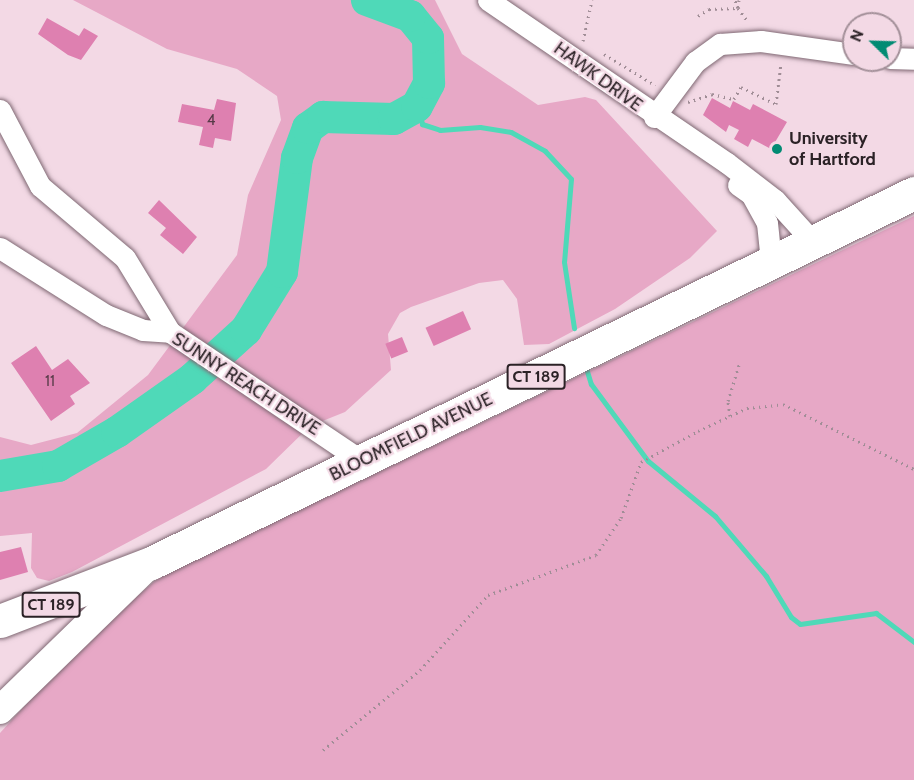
<!DOCTYPE html>
<style>
body{margin:0}
#map{position:relative;width:914px;height:780px;overflow:hidden;background:#f3d9e5;font-family:Cabin,sans-serif}
div>[style]{position:absolute}
[style*='--x']{left:calc(var(--x)*1px);top:calc(var(--y)*1px);width:calc(var(--w)*1px);rotate:calc(var(--a)*1deg)}
.green>*{inset:0;background:#e7a8c6}
.stream>*{height:5px;margin:-2.5px;padding:0 2.5px;transform-origin:2.5px;border-radius:2.5px;background:#4fd9b8}
.river>*{height:32px;margin:-16px;padding:0 16px;transform-origin:16px;border-radius:16px;background:#4fd9b8}
.building>*{inset:0;background:#de80b0;transform-origin:0 0}
.path>*{height:3px;margin-top:-1.5px;transform-origin:0;background:repeating-linear-gradient(90deg,#a08d96 0 1.5px,transparent 0 6px)}
.roads{filter:drop-shadow(0 0 2px #7f6873) drop-shadow(0 0 2px #7f6873)}
.street>*{height:21px;margin:-10.5px;padding:0 10.5px;transform-origin:10.5px;border-radius:10.5px;background:#fff}
.secondary>*{height:28px;margin:-14px;padding:0 14px;transform-origin:14px;border-radius:14px;background:#fff}
.primary>*{height:33px;margin:-16.5px;padding:0 16.5px;transform-origin:16.5px;border-radius:16.5px;background:#fff}
.dots>*{width:16px;height:16px;translate:-50% -50%;box-sizing:border-box;border:3px solid #f3d9e5;border-radius:50%}
span{translate:-50% -50%;white-space:nowrap;text-align:center;line-height:1.15;-webkit-text-stroke:4.5px #f3d9e5;paint-order:stroke}
.number-label{font-size:15px;color:#583a48}
.number-label span{-webkit-text-stroke-width:0}
.shield-label span{padding:2px 4px;background:#f3d9e5;border:2px solid;border-radius:4px;-webkit-text-stroke-width:0}
.shield-label{font-size:16px;color:#2b2226;font-weight:700}
.street-label{font-size:18px;color:#2b2226}
.poi-label{font-size:18px;color:#2b2226;font-weight:700}
.left{translate:0 -50%;text-align:left}
.north{position:absolute;left:842px;top:12px;width:60px;height:60px;box-sizing:border-box;background:#f3d9e5;border:2px solid #a39099;border-radius:50%;rotate:293deg;font-size:16px;font-weight:700;line-height:24px;text-align:center;color:#2b2226}
.north::after{content:'';display:block;margin:auto;width:21px;height:27px;background:#018b73;clip-path:polygon(50% 0,100% 100%,50% 72%,0 100%)}
</style>
<div id="map">
<div class="green">
<div style="clip-path:polygon(73px 0,435px 0,462px 54px,538px 105px,585px 97px,596px 100px,717px 231px,690px 258px,615px 309px,549px 344px,524px 345px,517px 299px,503px 280px,479px 283px,411px 307px,400px 313px,388px 334px,391px 370px,345px 412px,310px 426px,266px 469px,72px 572px,49px 581px,37px 578px,31px 568px,32px 533px,0 536px,0 437px,31px 445px,77px 433px,148px 375px,237px 255px,248px 195px,281px 120px,277px 96px,237px 69px,167px 49px)"></div>
<div style="clip-path:polygon(914px 216px,914px 780px,0 780px,0 733px,81px 644px,161px 576px)"></div>
</div>
<div class="stream">
<div style="--x:417;--y:106;--w:19;--a:74"></div>
<div style="--x:422;--y:124;--w:19;--a:18"></div>
<div style="--x:440;--y:130;--w:40;--a:-4.3"></div>
<div style="--x:480;--y:127;--w:31;--a:9"></div>
<div style="--x:511;--y:132;--w:39;--a:29"></div>
<div style="--x:545;--y:151;--w:38;--a:47"></div>
<div style="--x:571;--y:179;--w:83;--a:94.8"></div>
<div style="--x:564;--y:262;--w:67;--a:81.4"></div>
<div style="--x:586;--y:368;--w:17;--a:73"></div>
<div style="--x:591;--y:384;--w:96;--a:53.5"></div>
<div style="--x:648;--y:461;--w:87;--a:39.4"></div>
<div style="--x:715;--y:516;--w:79;--a:49.6"></div>
<div style="--x:766;--y:576;--w:48;--a:58.6"></div>
<div style="--x:791;--y:617;--w:11;--a:38"></div>
<div style="--x:800;--y:624;--w:77;--a:-8.2"></div>
<div style="--x:876;--y:613;--w:48;--a:37.3"></div>
</div>
<div class="river">
<div style="--x:0;--y:476;--w:59;--a:-9.8"></div>
<div style="--x:58;--y:466;--w:68;--a:-30"></div>
<div style="--x:117;--y:432;--w:92;--a:-35.2"></div>
<div style="--x:192;--y:379;--w:73;--a:-42.2"></div>
<div style="--x:246;--y:330;--w:68;--a:-58.2"></div>
<div style="--x:282;--y:272;--w:115;--a:-82.5"></div>
<div style="--x:297;--y:158;--w:32;--a:-70"></div>
<div style="--x:308;--y:128;--w:19;--a:-36"></div>
<div style="--x:323;--y:117;--w:71;--a:1.6"></div>
<div style="--x:394;--y:119;--w:26;--a:-29"></div>
<div style="--x:417;--y:106;--w:26;--a:-62"></div>
<div style="--x:429;--y:83;--w:45;--a:-91.3"></div>
<div style="--x:428;--y:38;--w:28;--a:-129"></div>
<div style="--x:410;--y:16;--w:46;--a:-159.6"></div>
</div>
<div class="building">
<div style="clip-path:polygon(47px 18px,79px 36px,84px 28px,98px 36px,81px 60px,68px 55px,38px 34px)"></div>
<div style="clip-path:polygon(712px 98px,730px 108px,733px 101px,750px 110px,753px 104px,787px 122px,771px 149px,752px 139px,748px 147px,734px 139px,739px 130px,729px 125px,726px 132px,703px 115px)"></div>
<div style="clip-path:polygon(217px 99px,236px 103px,231px 141px,215px 138px,213px 148px,199px 145px,203px 127px,178px 122px,182px 104px,214px 110px)"></div>
<div style="clip-path:polygon(159px 200px,197px 237px,183px 254px,160px 235px,166px 228px,148px 213px)"></div>
<div style="left:463px;top:311px;width:20px;height:41px;rotate:66deg"></div>
<div style="left:402px;top:337px;width:16px;height:18px;rotate:68deg"></div>
<div style="clip-path:polygon(36px 346px,52px 370px,68px 359px,90px 383px,70px 396px,75px 404px,51px 421px,11px 363px)"></div>
<div style="clip-path:polygon(21px 547px,28px 572px,0 580px,0 552px)"></div>
</div>
<div class="path">
<div style="--x:739;--y:0;--w:8;--a:97"></div>
<div style="--x:738;--y:8;--w:17;--a:54"></div>
<div style="--x:698;--y:16;--w:13;--a:-32"></div>
<div style="--x:709;--y:9;--w:29;--a:-2"></div>
<div style="--x:738;--y:8;--w:9;--a:-111"></div>
<div style="--x:583;--y:41;--w:42;--a:-77.6"></div>
<div style="--x:604;--y:54;--w:60;--a:31.3"></div>
<div style="--x:688;--y:102;--w:25;--a:-18"></div>
<div style="--x:712;--y:94;--w:23;--a:13"></div>
<div style="--x:734;--y:99;--w:14;--a:-60"></div>
<div style="--x:741;--y:87;--w:39;--a:26"></div>
<div style="--x:776;--y:104;--w:41;--a:-83"></div>
<div style="--x:730;--y:416;--w:15;--a:-98"></div>
<div style="--x:728;--y:401;--w:38;--a:-73"></div>
<div style="--x:323;--y:750;--w:126;--a:-39.5"></div>
<div style="--x:420;--y:670;--w:101;--a:-47.8"></div>
<div style="--x:488;--y:595;--w:115;--a:-20.3"></div>
<div style="--x:596;--y:555;--w:45;--a:-56"></div>
<div style="--x:621;--y:518;--w:59;--a:-70.3"></div>
<div style="--x:641;--y:462;--w:65;--a:-28.5"></div>
<div style="--x:698;--y:431;--w:54;--a:-25.1"></div>
<div style="--x:747;--y:408;--w:36;--a:-6"></div>
<div style="--x:783;--y:404;--w:146;--a:26.4"></div>
</div>
<div class="roads">
<div class="street">
<div style="--x:488;--y:0;--w:289;--a:34.3"></div>
<div style="--x:727;--y:163;--w:61;--a:37.6"></div>
<div style="--x:775;--y:200;--w:55;--a:47.9"></div>
<div style="--x:890;--y:58;--w:24;--a:2"></div>
<div style="--x:0;--y:110;--w:86;--a:62.2"></div>
<div style="--x:40;--y:186;--w:111;--a:40.3"></div>
<div style="--x:125;--y:258;--w:87;--a:58.7"></div>
<div style="--x:654;--y:117;--w:69;--a:-53.3"></div>
<div style="--x:695;--y:62;--w:31;--a:-36"></div>
<div style="--x:720;--y:44;--w:41;--a:-4.2"></div>
<div style="--x:761;--y:41;--w:94;--a:8"></div>
<div style="--x:738;--y:185;--w:16;--a:35"></div>
<div style="--x:751;--y:194;--w:33;--a:61"></div>
<div style="--x:767;--y:223;--w:38;--a:84"></div>
<div style="--x:0;--y:248;--w:125;--a:32.3"></div>
<div style="--x:106;--y:315;--w:40;--a:22"></div>
<div style="--x:143;--y:330;--w:27;--a:4"></div>
<div style="--x:170;--y:332;--w:231;--a:33.9"></div>
</div>
<div class="secondary">
<div style="--x:0;--y:710;--w:208;--a:-44.2"></div>
</div>
<div class="primary">
<div style="--x:0;--y:621;--w:162;--a:-21"></div>
<div style="--x:151;--y:563;--w:848;--a:-25.87"></div>
</div>
</div>
<div class="dots">
<div style="left:777px;top:149px;background:#018b73"></div>
</div>
<div class="number-label">
<span style="left:211px;top:121px">4</span>
<span style="left:50px;top:382px">11</span>
</div>
<div class="shield-label">
<span style="left:536px;top:377px">CT 189</span>
<span style="left:51px;top:605px">CT 189</span>
</div>
<div class="street-label">
<span style="left:598px;top:77px;rotate:36deg">HAWK DRIVE</span>
<span style="left:246px;top:384px;rotate:33deg">SUNNY REACH DRIVE</span>
<span style="left:411px;top:437px;rotate:-26deg">BLOOMFIELD AVENUE</span>
</div>
<div class="poi-label">
<span class="left" style="left:789px;top:149px">University<br>of Hartford</span>
</div>
<div class="north">N</div>
</div>
